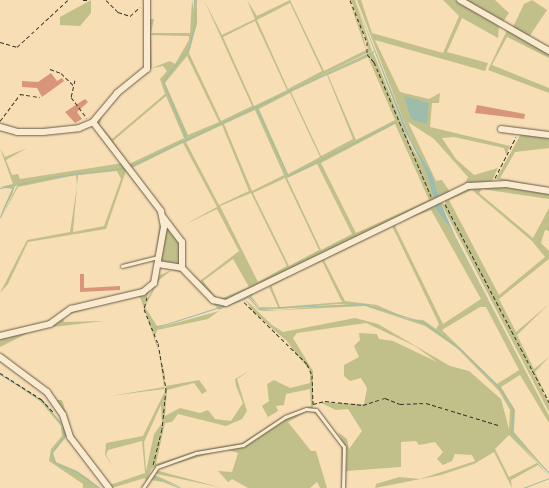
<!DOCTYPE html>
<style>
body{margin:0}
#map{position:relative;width:549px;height:488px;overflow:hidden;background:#f7deb5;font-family:"IM FELL Great Primer",serif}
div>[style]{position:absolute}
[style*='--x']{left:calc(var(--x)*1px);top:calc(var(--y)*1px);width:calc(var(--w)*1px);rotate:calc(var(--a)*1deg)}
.green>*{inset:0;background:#c1c08a}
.water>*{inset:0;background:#9dbcab}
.stream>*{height:1px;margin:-0.5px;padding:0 0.5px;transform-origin:0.5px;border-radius:0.5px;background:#9dbcab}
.building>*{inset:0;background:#d99579}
.path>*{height:1px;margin-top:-0.5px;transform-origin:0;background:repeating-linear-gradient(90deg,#3a3126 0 4px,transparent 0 6.5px)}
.roads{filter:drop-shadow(0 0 1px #695c4a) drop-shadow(0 0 1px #695c4a)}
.service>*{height:3px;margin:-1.5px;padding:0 1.5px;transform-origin:1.5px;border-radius:1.5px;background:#faeacf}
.minor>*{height:6px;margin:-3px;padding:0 3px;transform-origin:3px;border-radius:3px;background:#faeacf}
span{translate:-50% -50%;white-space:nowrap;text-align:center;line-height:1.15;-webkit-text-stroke:4px #faeacf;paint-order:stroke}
</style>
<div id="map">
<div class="green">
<div style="clip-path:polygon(91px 0,91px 13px,80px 26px,60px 25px,60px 17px)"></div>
<div style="clip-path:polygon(evenodd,148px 0,150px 19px,154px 19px,151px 33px,190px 33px,192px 0,195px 14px,194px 0,197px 0,197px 24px,189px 53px,221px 121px,252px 106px,204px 0,222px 35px,255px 19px,247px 0,257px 16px,290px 0,324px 71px,366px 50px,349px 0,358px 21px,351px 0,355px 0,372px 51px,368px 53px,367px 42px,362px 30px,367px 53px,270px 101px,367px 55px,378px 71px,367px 54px,373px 52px,410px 144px,426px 171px,434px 200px,232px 300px,214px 300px,183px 265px,200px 281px,239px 251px,217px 209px,184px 225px,217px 207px,183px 143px,132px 168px,163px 209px,97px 124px,103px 112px,100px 125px,112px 139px,165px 94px,160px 79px,167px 71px,163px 66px,148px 69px,148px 0,290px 3px,322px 71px,288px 89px,257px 20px,290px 3px,148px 0,255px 21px,287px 90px,254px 106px,223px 37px,255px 21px,148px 0,151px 35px,189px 36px,189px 40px,175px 64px,170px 61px,152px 68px,151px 35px,148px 0,187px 56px,219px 122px,188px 135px,165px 83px,187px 56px,148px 0,368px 57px,395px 120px,356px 140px,328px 75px,368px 57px,148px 0,327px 75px,353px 139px,321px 156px,291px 92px,327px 75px,148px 0,290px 93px,320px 157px,288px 174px,259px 109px,290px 93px,148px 0,166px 96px,184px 138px,129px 164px,113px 141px,166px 96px,148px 0,255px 110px,284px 175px,252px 191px,224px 124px,255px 110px,148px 0,395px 124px,429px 200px,356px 233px,321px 163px,395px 124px,148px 0,222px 125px,249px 191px,219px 205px,186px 142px,222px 125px,148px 0,317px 164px,352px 234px,321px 250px,287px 178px,317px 164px,148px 0,285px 178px,319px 250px,289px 266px,253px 193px,285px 178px,148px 0,251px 193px,287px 266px,258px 282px,220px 206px,251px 193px,148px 0,233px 259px,249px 287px,218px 300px,203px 281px,233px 259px)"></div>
<div style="clip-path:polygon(357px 0,361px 0,372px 33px,443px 53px,459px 16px,443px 0,456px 0,499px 26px,498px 38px,462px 18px,447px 52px,488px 63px,485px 71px,375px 40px,400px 92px,429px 99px,440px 93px,439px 103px,432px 103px,430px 127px,510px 146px,506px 155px,504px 148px,454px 137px,442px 138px,456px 159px,474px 175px,498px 168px,492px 181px,464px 186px,468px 177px,434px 139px,408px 122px,436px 181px,442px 180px,450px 192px,440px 198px,432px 174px,412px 142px)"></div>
<div style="clip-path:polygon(465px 0,495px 0,509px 13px,503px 22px,513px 27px,524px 4px,532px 0,547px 10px,529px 37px)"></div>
<div style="clip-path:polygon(507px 30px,549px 53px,549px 58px,507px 37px,492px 65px,549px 88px,549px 93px,488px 70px)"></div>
<div style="clip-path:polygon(521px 134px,549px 137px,549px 148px,515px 152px,500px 178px,543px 187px,496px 179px)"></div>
<div style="clip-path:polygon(evenodd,0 148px,5px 157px,27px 148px,6px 160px,12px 175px,18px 174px,20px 179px,123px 163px,159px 209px,162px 218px,163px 224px,161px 245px,158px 256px,155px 258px,161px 216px,126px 171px,106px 229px,28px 242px,8px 284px,0 293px,27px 240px,70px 232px,77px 186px,76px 175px,18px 187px,0 220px,18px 184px,13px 186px,14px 188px,12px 195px,0 216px,12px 189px,0 187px,13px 184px,0 148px,117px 171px,121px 179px,104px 226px,73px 232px,78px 175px,117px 171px)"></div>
<div style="clip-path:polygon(evenodd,491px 185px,549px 193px,549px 199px,482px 189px,479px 193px,533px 238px,549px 208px,549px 231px,545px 230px,541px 243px,549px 251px,549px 259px,499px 299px,516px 332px,549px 304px,517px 335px,534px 369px,549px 357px,535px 372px,549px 401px,524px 359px,549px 403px,549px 412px,440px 201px,446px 206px,445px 200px,460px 190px,491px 185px,472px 190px,532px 241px,545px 257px,499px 295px,449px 200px,472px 190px)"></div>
<div style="clip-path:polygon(evenodd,435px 202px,434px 207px,449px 227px,549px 416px,549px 423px,520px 375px,501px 387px,515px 410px,514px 432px,549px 473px,511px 433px,513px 417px,511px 433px,549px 476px,538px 465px,511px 480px,512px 488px,494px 452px,474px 464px,441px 475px,375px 488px,376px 484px,399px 477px,420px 479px,475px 461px,472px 455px,455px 454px,452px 461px,443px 465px,437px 459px,443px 452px,435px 442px,419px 445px,416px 441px,401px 442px,401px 467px,346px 471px,347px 451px,338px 432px,347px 439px,349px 449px,362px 431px,348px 409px,336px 410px,319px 402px,364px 404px,367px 388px,361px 378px,350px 381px,344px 376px,344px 365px,359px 357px,354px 346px,360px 340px,359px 333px,377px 334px,379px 339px,393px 341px,437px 362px,415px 346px,366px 323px,297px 333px,293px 338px,313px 371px,313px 408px,285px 416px,260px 435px,243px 444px,187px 455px,152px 468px,146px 481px,145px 478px,112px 488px,70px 435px,63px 413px,45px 389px,11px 365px,0 354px,41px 383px,56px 400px,62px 400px,73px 435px,110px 485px,145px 473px,142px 441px,108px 450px,106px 455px,114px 468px,105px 455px,106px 443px,143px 436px,164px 393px,164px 389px,110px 396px,164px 387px,159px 353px,140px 297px,119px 299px,63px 316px,64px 322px,104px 321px,36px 329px,0 347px,0 339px,33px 328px,49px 326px,72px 310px,150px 290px,144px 305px,160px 275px,174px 269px,185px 271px,215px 303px,224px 305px,241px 300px,219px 310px,184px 273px,172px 270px,159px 280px,145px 307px,157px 326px,167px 324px,154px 329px,219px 311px,208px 319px,157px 330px,155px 336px,151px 327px,157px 344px,165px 375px,164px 396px,166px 386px,199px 380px,207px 391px,202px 394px,194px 383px,167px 390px,165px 416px,180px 408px,200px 413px,208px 410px,215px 419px,231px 421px,243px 403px,236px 386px,235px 379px,251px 370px,237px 379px,247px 411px,242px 419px,226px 426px,178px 414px,172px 422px,165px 423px,156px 464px,196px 451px,242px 443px,282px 417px,311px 406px,310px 389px,286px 394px,284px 405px,276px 406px,278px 411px,268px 417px,262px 406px,269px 401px,267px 384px,274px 380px,290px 388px,310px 383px,310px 371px,285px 339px,295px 348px,254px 313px,245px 299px,272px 325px,283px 332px,355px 318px,378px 324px,450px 366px,469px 371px,501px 399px,509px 429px,510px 410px,499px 391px,457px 348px,425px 326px,365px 306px,264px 311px,258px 310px,247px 298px,258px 309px,261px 309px,279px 310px,350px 304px,370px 305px,387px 311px,365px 304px,338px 304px,279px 309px,261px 308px,249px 297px,430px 206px,241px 298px,435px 202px,431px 210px,481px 299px,443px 324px,394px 224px,431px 210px,435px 202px,392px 226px,439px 324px,436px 329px,423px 320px,408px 319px,377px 305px,345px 301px,324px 260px,392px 226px,435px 202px,322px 261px,342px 302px,280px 307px,271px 285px,322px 261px,435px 202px,269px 287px,278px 307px,277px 308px,260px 307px,251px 296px,269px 287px,435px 202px,480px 307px,486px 307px,519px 370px,497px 384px,442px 330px,480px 307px,435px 202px,161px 405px,162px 423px,154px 434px,146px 471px,144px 442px,161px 405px,435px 202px,509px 435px,537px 463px,509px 477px,495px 449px,509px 435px)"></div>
<div style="clip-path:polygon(166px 222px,181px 241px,180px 267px,160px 263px)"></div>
<div style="clip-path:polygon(0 373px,45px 402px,104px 485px,67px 436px,53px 453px,56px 462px,77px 471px,102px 488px,87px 478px,99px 488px,83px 488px,83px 484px,49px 461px,51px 449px,62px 436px,61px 426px,41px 402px)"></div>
<div style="clip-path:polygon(307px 410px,312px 410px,316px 412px,333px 430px,341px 442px,345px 455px,342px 488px,341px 444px,315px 413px,308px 411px,288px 422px,311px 451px,316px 451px,327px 488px,320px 488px,317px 482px,310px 488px,248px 488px,232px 479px,228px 482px,218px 471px,232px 472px,238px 453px,225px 449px,155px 470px,223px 488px,157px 474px,153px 474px,183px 488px,160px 480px,163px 482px,150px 480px,145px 488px,149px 476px,159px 480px,150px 475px,157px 467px,195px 454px,244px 446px,282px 419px)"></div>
</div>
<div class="water">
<div style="clip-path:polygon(355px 0,412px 142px,432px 174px,440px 198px,434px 200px,426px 172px,405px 131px)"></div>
<div style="clip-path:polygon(404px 96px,429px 103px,427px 124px,411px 119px)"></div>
<div style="clip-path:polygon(440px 201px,455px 236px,549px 416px,449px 227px,434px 207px)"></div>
</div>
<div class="stream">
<div style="--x:256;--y:108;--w:75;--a:64.8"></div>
<div style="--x:288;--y:176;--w:120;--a:-26.8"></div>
<div style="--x:186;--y:138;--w:61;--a:-112"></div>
<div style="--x:163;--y:81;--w:42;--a:-51.8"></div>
<div style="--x:189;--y:48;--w:30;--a:-78"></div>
<div style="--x:195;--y:19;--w:19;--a:-93"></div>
<div style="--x:130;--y:166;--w:269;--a:-25.3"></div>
<div style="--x:0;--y:188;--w:53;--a:-11.9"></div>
<div style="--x:52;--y:177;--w:74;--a:-7"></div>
<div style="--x:0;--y:217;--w:34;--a:-66"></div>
<div style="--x:248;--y:297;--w:16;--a:45"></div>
<div style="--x:259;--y:308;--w:106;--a:-2.2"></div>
<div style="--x:365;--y:304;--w:63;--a:17.6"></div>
<div style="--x:425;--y:323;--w:45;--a:36.9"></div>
<div style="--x:461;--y:350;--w:53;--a:44.2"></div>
<div style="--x:499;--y:387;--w:26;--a:58"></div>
<div style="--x:513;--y:409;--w:24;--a:95"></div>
<div style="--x:511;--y:433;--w:55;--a:46.5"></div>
<div style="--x:242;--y:300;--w:12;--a:-31"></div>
<div style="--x:154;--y:328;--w:91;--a:-17.8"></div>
<div style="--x:0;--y:374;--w:49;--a:32.4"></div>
<div style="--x:41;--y:400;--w:33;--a:49"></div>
<div style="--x:63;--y:425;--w:11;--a:85"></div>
<div style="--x:64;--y:436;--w:21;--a:127"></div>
<div style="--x:51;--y:453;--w:11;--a:68"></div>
<div style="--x:55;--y:463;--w:24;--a:22"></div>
<div style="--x:77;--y:472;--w:28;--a:35"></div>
<div style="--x:153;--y:477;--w:29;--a:22"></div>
<div style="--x:523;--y:488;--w:28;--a:-21"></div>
</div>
<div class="building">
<div style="clip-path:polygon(51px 73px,57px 81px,62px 78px,64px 81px,42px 97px,37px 88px,22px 87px,22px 81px,38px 82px)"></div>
<div style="clip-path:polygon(85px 99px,88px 102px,77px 112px,82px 119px,75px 123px,65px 112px)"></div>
<div style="clip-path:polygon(477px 105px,525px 114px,524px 119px,475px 113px)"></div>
<div style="clip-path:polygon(80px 274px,84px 274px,84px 288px,120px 286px,120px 290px,80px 292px)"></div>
</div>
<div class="path">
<div style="--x:83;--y:0;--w:4;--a:0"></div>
<div style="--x:106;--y:0;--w:17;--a:45"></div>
<div style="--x:118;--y:12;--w:13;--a:18"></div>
<div style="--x:130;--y:16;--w:13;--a:-42"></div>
<div style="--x:350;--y:0;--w:45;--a:68"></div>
<div style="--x:367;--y:42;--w:12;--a:90"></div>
<div style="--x:367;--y:54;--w:11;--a:49"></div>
<div style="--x:374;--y:62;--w:146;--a:67"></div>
<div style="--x:0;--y:42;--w:18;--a:16"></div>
<div style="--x:17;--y:47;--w:69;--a:-42.7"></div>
<div style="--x:50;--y:69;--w:12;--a:20"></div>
<div style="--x:61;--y:73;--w:18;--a:45"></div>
<div style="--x:75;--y:80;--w:17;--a:103"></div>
<div style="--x:71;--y:97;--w:26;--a:53"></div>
<div style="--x:0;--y:121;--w:34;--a:-53"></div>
<div style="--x:20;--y:94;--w:20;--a:9"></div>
<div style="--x:495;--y:178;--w:46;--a:-62.9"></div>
<div style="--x:445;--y:204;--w:224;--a:62.3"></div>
<div style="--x:147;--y:297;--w:12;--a:104"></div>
<div style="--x:144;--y:309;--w:37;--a:68"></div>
<div style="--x:158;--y:343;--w:47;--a:80.1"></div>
<div style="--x:166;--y:389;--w:40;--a:95.7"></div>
<div style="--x:162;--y:429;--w:37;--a:104"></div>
<div style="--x:244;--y:302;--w:88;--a:44.5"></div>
<div style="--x:307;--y:364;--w:12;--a:66"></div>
<div style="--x:312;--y:375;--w:29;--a:88"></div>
<div style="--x:0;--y:373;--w:49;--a:32.4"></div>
<div style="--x:41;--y:399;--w:18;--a:47"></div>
<div style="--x:313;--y:404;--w:12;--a:-14"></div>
<div style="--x:325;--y:401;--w:38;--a:6"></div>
<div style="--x:363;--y:405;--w:23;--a:-18"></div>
<div style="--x:385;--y:398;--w:16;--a:22"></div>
<div style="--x:400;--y:404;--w:26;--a:-2"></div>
<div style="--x:426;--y:403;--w:78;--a:17"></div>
</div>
<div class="roads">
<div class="service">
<div style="--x:122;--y:266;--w:36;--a:-14"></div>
<div style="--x:143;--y:488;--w:25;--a:-56"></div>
<div style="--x:157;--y:467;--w:41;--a:-19.7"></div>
<div style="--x:196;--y:453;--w:48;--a:-9.7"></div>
<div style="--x:243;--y:445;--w:50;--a:-33.7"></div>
<div style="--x:285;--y:417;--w:22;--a:-21"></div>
<div style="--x:306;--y:409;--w:10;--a:6"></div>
<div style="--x:316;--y:410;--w:46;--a:52.9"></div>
<div style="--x:344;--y:447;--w:41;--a:91.4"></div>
</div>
<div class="minor">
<div style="--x:460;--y:0;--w:103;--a:29.8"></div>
<div style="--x:0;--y:127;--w:18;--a:16"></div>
<div style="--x:17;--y:132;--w:26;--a:0"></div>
<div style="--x:43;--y:132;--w:36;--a:-6"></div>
<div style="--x:79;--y:128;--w:15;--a:-23"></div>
<div style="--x:93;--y:122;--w:38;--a:-50"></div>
<div style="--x:117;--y:93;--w:38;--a:-39"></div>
<div style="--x:147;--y:69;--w:69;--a:-90"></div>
<div style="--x:501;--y:129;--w:48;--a:7.1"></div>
<div style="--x:163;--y:217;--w:31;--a:53"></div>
<div style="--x:182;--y:242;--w:26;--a:90"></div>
<div style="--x:158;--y:264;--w:24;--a:9"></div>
<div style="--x:182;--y:268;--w:45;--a:45.9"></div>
<div style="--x:213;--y:300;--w:13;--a:13"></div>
<div style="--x:226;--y:303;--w:269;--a:-25.8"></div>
<div style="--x:468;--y:186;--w:38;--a:-3"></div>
<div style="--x:506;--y:184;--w:44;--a:9.2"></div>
<div style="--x:0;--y:336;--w:51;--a:-13.5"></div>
<div style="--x:50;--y:324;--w:26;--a:-36"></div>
<div style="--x:71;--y:309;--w:74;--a:-13.3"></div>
<div style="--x:143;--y:292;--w:14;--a:-39"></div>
<div style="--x:154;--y:283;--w:57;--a:-79.9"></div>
<div style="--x:164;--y:227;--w:16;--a:-101"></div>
<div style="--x:161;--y:211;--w:112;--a:-127.4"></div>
<div style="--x:0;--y:357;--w:59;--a:36.7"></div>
<div style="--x:47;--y:392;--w:28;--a:55"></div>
<div style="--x:63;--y:415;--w:23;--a:72"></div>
<div style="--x:70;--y:437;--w:64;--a:52.6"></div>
</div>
</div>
</div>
